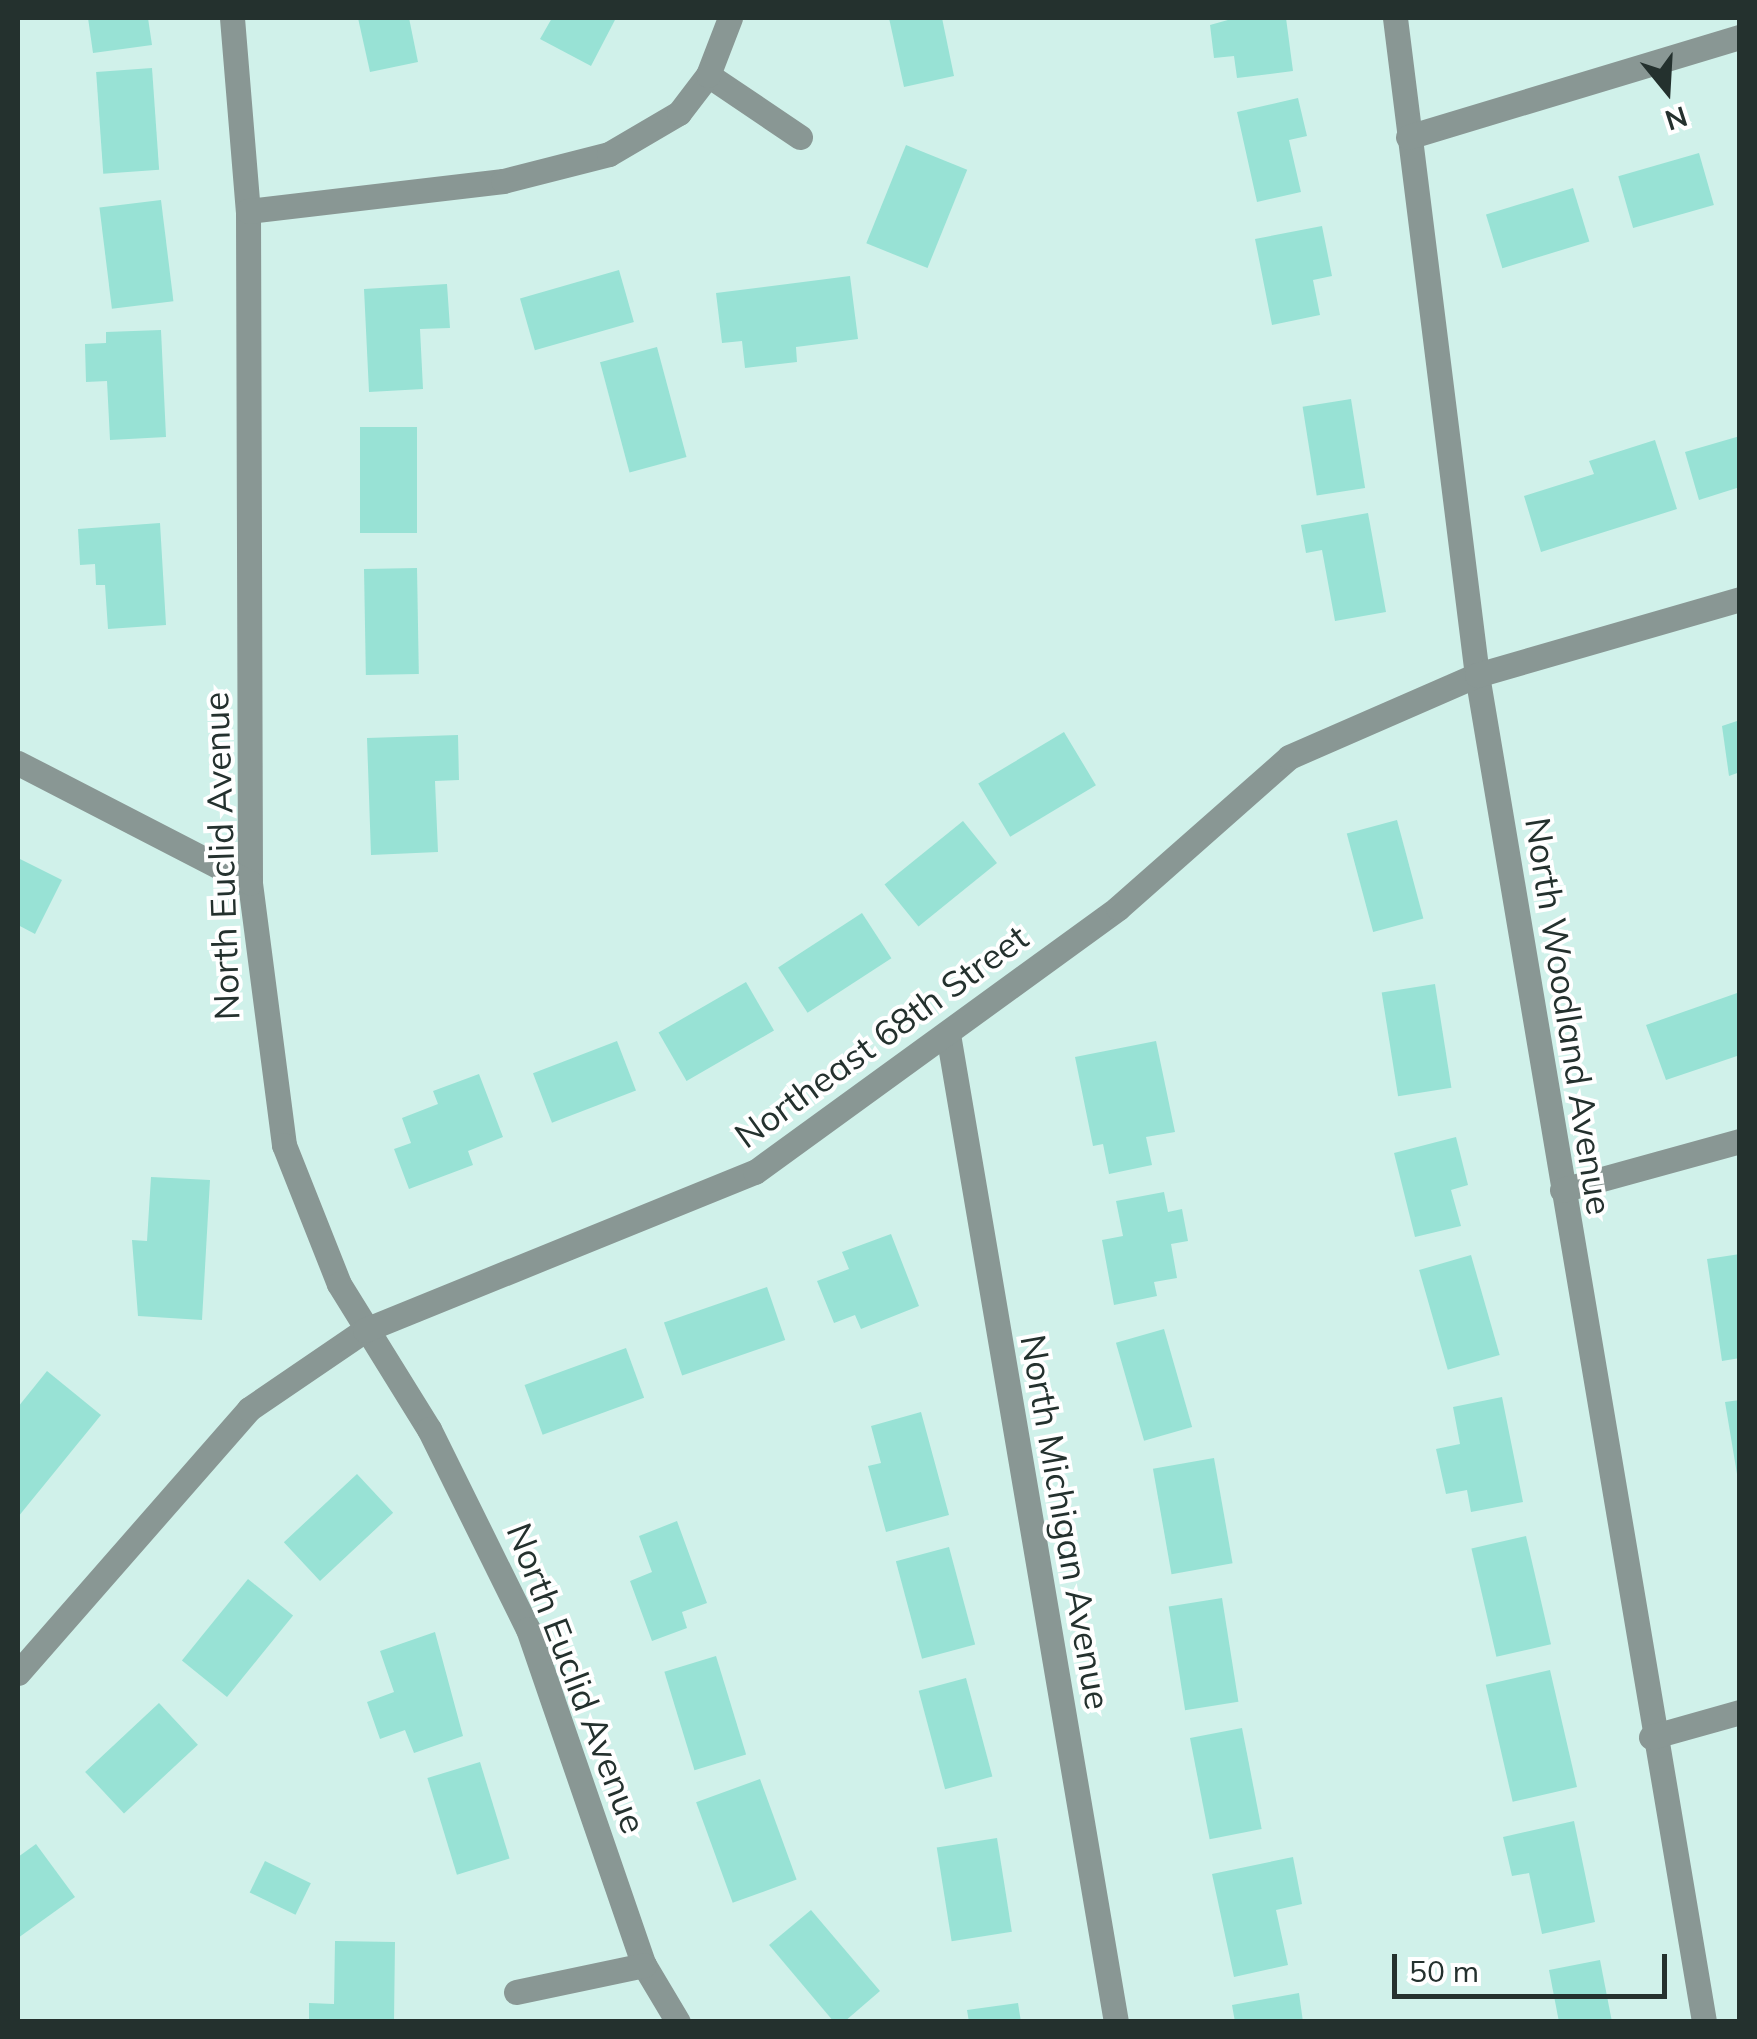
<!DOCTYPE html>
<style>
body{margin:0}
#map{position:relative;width:1757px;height:2039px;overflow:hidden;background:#d0f1ea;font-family:Mulish,sans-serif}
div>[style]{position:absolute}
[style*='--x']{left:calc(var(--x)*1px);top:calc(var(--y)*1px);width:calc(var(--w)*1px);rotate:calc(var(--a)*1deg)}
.building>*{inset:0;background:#98e2d5;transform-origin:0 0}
.minor>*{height:25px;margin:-12.5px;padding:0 12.5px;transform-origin:12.5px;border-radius:12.5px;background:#899794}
span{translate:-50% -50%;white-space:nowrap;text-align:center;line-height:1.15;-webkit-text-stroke:8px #fff;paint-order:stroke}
.street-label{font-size:35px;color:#24312e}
.frame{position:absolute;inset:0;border:20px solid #24312e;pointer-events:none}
.north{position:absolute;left:1617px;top:40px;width:100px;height:100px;-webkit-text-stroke:8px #fff;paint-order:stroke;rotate:162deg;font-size:28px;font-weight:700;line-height:40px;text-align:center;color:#24312e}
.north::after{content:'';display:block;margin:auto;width:35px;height:45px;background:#24312e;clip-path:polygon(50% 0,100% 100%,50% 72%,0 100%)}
.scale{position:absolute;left:1392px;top:1954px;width:275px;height:45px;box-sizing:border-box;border:5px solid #24312e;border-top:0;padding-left:12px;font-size:30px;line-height:35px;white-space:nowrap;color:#24312e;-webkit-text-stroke:8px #fff;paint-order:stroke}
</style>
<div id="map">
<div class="building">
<div style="clip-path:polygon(88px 18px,148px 18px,152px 45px,93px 53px)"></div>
<div style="clip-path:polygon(358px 18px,409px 18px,418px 62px,370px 72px)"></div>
<div style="clip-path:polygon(552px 18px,616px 18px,591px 66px,540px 39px)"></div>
<div style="clip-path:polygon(889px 18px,942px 18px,954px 76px,904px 87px)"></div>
<div style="clip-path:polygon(1235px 18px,1286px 18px,1293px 71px,1237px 78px,1234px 56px,1214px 58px,1210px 25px)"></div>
<div style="left:152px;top:68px;width:102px;height:56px;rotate:86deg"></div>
<div style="clip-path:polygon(1298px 98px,1307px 136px,1289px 140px,1301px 192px,1257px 202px,1237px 112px)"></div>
<div style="left:906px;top:145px;width:66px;height:106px;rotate:22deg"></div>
<div style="left:1699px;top:153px;width:54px;height:84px;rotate:74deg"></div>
<div style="left:1573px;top:188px;width:56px;height:91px;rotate:73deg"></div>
<div style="left:161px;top:200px;width:102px;height:62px;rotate:83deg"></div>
<div style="clip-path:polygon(1322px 226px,1332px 276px,1313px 280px,1320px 315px,1272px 325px,1255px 239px)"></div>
<div style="left:619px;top:270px;width:54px;height:103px;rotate:74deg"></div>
<div style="clip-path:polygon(850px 276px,858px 339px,796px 347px,797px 362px,745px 368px,742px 341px,722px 343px,716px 293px)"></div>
<div style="clip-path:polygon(447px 284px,450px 328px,420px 329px,423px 389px,369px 392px,364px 289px)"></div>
<div style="clip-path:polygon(161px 330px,166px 437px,110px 440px,107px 381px,86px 382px,85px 344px,106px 343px,106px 332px)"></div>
<div style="left:657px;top:347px;width:114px;height:59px;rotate:75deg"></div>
<div style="left:1351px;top:399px;width:90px;height:49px;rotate:81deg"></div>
<div style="left:360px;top:427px;width:57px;height:106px"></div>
<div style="clip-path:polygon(1740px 436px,1740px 487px,1699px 500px,1685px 452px)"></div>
<div style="clip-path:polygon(1655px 440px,1677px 509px,1541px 552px,1524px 496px,1594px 474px,1589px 461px)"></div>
<div style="clip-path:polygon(1368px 513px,1386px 612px,1335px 621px,1322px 550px,1306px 553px,1301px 525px)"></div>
<div style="clip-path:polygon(160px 523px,166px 625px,108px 629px,105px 585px,96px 585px,95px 564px,80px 565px,78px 529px)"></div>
<div style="left:417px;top:568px;width:106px;height:53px;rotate:89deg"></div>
<div style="clip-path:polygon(1740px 720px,1740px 772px,1729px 776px,1722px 726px)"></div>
<div style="left:1064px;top:732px;width:62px;height:100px;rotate:59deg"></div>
<div style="clip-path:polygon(458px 735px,459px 780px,435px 781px,438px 852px,371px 855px,367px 738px)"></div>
<div style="left:1397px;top:820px;width:102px;height:52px;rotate:75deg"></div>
<div style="left:963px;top:821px;width:54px;height:101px;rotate:51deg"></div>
<div style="clip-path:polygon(18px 858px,62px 880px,35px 934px,18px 925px)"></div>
<div style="left:862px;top:913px;width:54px;height:100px;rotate:57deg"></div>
<div style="left:746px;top:982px;width:56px;height:101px;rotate:60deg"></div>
<div style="left:1435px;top:984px;width:105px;height:54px;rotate:81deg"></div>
<div style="clip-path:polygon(1740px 992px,1740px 1055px,1666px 1080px,1646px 1025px)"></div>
<div style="left:617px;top:1041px;width:53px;height:90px;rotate:69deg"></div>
<div style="clip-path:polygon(1156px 1041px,1175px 1132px,1146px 1137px,1152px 1165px,1109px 1174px,1103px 1144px,1093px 1146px,1075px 1057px)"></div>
<div style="clip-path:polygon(479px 1074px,503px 1137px,468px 1151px,473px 1165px,409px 1189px,394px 1149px,411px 1143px,402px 1118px,438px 1104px,433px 1091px)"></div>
<div style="clip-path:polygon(1456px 1137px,1468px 1185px,1451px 1190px,1461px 1226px,1415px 1237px,1394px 1153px)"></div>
<div style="clip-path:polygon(151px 1177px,210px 1180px,202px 1320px,138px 1316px,132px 1240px,147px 1241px)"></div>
<div style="clip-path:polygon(1164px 1192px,1168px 1212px,1182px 1209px,1188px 1241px,1171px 1244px,1177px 1278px,1154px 1282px,1157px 1296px,1114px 1305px,1102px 1240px,1123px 1236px,1116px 1201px)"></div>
<div style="clip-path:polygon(891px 1234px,919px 1306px,861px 1329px,855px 1315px,834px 1323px,817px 1281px,849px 1269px,842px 1252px)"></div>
<div style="clip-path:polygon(1740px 1254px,1740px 1358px,1722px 1361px,1707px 1259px)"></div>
<div style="left:1471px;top:1255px;width:104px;height:54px;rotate:74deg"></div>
<div style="left:767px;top:1287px;width:56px;height:109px;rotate:71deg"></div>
<div style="left:1164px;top:1329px;width:102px;height:50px;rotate:74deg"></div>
<div style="left:626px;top:1348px;width:53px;height:108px;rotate:70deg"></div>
<div style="clip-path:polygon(47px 1371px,101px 1415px,18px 1517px,18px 1407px)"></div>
<div style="clip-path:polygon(1502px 1397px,1523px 1502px,1471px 1512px,1467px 1490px,1446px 1494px,1436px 1449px,1460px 1444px,1453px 1407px)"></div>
<div style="clip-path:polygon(1740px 1400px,1740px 1474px,1737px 1474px,1725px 1402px)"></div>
<div style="clip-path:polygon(921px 1412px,949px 1515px,886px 1532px,868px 1466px,881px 1463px,871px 1426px)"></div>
<div style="left:1214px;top:1458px;width:107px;height:62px;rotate:80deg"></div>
<div style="left:357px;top:1474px;width:53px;height:100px;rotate:47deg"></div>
<div style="clip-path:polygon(677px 1521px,707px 1603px,682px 1612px,687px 1628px,652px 1641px,630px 1581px,652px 1572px,639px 1536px)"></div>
<div style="left:1526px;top:1536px;width:111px;height:56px;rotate:77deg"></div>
<div style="left:949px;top:1547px;width:101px;height:55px;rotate:75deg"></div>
<div style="left:248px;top:1579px;width:58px;height:105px;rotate:39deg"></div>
<div style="left:1222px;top:1598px;width:105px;height:54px;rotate:81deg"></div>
<div style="clip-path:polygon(435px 1632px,463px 1736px,414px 1753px,405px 1730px,380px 1739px,367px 1702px,394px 1692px,380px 1651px)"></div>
<div style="left:716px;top:1656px;width:103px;height:54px;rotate:73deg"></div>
<div style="left:1550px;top:1670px;width:120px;height:66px;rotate:77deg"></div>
<div style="left:966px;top:1678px;width:102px;height:49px;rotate:75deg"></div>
<div style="left:159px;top:1703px;width:57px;height:101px;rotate:47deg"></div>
<div style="left:1242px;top:1728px;width:103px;height:53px;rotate:79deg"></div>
<div style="left:480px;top:1762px;width:101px;height:55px;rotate:73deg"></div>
<div style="left:760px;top:1779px;width:107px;height:68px;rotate:70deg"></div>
<div style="clip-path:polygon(1574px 1821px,1595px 1922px,1542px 1934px,1529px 1873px,1512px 1876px,1503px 1837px)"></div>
<div style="left:997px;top:1838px;width:95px;height:61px;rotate:81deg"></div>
<div style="clip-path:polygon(36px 1844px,75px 1897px,18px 1938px,18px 1857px)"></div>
<div style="clip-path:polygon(1293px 1857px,1302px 1904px,1276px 1910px,1288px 1965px,1234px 1977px,1212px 1874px)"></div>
<div style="left:265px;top:1861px;width:51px;height:35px;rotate:26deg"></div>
<div style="clip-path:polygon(811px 1910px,880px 1991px,844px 2022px,834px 2022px,769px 1945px)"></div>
<div style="clip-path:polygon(335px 1941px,395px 1942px,394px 2022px,309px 2022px,309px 2003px,334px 2004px)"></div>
<div style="clip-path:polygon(1600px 1960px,1612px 2022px,1559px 2022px,1549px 1970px)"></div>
<div style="clip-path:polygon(1299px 1993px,1303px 2022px,1235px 2022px,1232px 2005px)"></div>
<div style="clip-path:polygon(1018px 2003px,1021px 2022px,969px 2022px,967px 2010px)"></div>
</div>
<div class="minor">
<div style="--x:232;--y:18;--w:194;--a:85.3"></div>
<div style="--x:248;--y:211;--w:672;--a:89.83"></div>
<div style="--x:250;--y:883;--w:264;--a:82.6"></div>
<div style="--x:284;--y:1145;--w:149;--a:68.4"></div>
<div style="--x:339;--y:1284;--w:171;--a:58.2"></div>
<div style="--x:429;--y:1429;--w:223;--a:63.7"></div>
<div style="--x:528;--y:1629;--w:355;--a:71"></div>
<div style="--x:644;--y:1965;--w:66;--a:59.2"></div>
<div style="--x:1395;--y:18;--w:662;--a:82.89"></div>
<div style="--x:1477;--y:675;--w:1366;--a:80.43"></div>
<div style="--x:708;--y:75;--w:111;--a:34"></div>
<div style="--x:1408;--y:137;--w:347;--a:-16.8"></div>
<div style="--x:248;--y:211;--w:257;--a:-6.7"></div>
<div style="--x:503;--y:181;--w:109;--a:-14.3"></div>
<div style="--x:609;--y:154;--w:81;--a:-30.4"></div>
<div style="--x:679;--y:113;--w:48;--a:-52.7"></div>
<div style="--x:708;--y:75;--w:61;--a:-68.9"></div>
<div style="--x:18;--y:763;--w:261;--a:27.3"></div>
<div style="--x:948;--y:1034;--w:1002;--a:80.35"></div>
<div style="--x:1562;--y:1190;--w:185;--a:-15.4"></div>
<div style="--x:18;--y:1673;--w:351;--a:-48.8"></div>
<div style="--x:249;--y:1409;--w:140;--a:-34.3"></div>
<div style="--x:365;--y:1330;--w:421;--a:-22.1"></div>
<div style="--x:755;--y:1172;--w:449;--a:-36"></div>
<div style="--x:1118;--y:908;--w:228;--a:-41.4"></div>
<div style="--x:1289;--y:757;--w:205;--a:-23.6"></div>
<div style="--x:1477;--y:675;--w:274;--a:-16.1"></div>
<div style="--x:1651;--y:1737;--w:92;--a:-15.7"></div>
<div style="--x:516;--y:1992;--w:131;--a:-11.9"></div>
</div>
<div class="street-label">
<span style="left:221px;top:856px;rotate:-92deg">North Euclid Avenue</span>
<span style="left:1569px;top:1016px;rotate:81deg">North Woodland Avenue</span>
<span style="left:881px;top:1036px;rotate:-36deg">Northeast 68th Street</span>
<span style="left:1066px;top:1522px;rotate:80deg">North Michigan Avenue</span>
<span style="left:577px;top:1678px;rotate:69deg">North Euclid Avenue</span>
</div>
<div class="frame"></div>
<div class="north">N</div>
<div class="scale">50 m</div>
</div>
